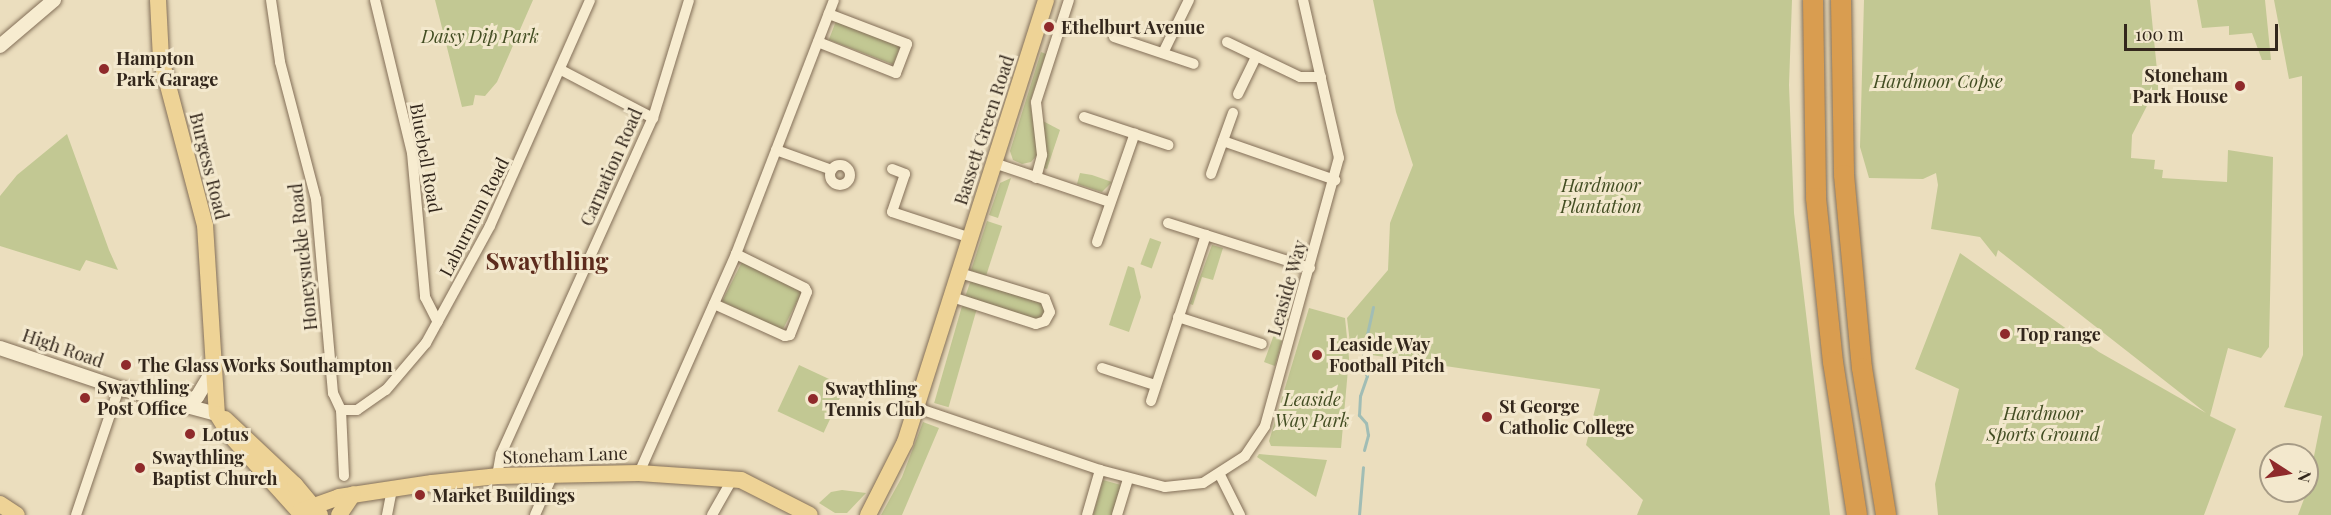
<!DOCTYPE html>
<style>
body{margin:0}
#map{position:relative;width:2331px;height:515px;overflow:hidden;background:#ebdebe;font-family:"Playfair Display",serif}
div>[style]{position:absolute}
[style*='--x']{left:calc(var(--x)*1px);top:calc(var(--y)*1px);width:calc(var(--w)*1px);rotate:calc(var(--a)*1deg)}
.green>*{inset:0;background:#c2c893;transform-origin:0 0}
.stream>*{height:3px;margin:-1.5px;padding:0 1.5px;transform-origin:1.5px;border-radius:1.5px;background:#a1bdb5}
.roads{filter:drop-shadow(0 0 2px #836f58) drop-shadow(0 0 2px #836f58)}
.minor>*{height:10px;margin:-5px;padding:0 5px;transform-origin:5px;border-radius:5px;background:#f7ecd0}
.minor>.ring{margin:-5px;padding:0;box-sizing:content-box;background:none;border:10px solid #f7ecd0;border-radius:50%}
.tertiary>*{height:14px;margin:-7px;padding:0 7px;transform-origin:7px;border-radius:7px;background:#f7ecd0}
.primary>*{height:16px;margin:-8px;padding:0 8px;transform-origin:8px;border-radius:8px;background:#eed396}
.motorway>*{height:20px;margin:-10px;padding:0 10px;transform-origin:10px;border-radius:10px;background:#d99d50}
.dots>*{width:16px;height:16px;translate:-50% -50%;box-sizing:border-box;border:3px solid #f3e8cd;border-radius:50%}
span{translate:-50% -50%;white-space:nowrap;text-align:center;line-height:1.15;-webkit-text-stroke:6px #f3e8cd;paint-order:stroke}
.poi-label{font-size:18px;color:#33271c;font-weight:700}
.left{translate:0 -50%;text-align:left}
.right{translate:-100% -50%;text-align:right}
.park-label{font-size:18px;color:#434e23;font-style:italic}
.street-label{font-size:18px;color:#33271c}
.district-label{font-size:24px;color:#5d2b1d;font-weight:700}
.north{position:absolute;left:2259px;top:443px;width:60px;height:60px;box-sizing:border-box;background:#f3e8cd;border:2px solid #a69b86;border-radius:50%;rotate:102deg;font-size:16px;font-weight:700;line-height:24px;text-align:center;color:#33271c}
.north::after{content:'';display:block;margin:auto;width:21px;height:27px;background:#8f2a2b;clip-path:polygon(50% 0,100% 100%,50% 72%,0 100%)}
.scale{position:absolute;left:2124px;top:24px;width:154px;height:27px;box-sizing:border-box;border:3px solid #33271c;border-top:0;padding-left:8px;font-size:18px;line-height:21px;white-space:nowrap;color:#33271c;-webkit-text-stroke:4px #f3e8cd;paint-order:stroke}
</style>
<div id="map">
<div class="green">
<div style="clip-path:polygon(435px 0,533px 0,497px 82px,485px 96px,475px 95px,473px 105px,462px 107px)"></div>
<div style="clip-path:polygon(1373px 0,1792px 0,1789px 85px,1794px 213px,1830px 515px,1637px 515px,1643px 500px,1586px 445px,1600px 389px,1351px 352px,1347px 318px,1388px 270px,1390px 223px,1413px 165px,1396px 112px)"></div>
<div style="clip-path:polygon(1864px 0,2150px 0,2160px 100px,2150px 100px,2132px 135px,2131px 158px,2155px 160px,2154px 169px,2163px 170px,2162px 178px,2227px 182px,2228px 150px,2273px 157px,2269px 347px,2261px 358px,2228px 348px,2210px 416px,2236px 429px,2204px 515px,1938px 515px,1935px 484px,1959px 389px,1915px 369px,1960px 253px,2099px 352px,2206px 413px,1998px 250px,1996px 257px,1980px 237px,1931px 229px,1938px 185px,1936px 173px,1923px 179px,1869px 178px,1860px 147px)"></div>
<div style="clip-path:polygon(2197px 0,2265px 0,2271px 60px,2262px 60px,2252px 33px,2229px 35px,2229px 26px,2202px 28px)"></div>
<div style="clip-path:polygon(2274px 0,2331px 0,2331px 515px,2298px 515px,2307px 491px,2322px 416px,2284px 407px,2303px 355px,2302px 76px,2289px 79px)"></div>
<div style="left:836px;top:21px;width:69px;height:20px;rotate:21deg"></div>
<div style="clip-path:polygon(1041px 52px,1046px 54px,1030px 102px,1038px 154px,1031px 162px,1022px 164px,1013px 160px,1010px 151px)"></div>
<div style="clip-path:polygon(1041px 120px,1060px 130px,1047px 169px,1044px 168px)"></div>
<div style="clip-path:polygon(67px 134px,109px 250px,118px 270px,86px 260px,80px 271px,0 246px,0 196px,17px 175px)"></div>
<div style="clip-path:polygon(1080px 173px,1092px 175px,1112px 182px,1102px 192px,1077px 184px)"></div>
<div style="clip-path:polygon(1011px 178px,998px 218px,989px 215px,1000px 183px)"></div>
<div style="left:987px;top:221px;width:16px;height:52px;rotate:18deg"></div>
<div style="left:1150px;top:238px;width:12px;height:28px;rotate:20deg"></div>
<div style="clip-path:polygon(1212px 245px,1223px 248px,1213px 280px,1202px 277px,1193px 305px,1190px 304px)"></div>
<div style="left:742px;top:262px;width:67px;height:44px;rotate:27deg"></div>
<div style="clip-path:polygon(1128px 266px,1134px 268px,1141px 297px,1129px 332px,1109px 325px)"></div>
<div style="clip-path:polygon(971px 280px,1041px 303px,1045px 308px,1042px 317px,1035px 320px,965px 297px)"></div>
<div style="left:962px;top:306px;width:15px;height:101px;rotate:16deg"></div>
<div style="clip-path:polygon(1284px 307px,1291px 309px,1275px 366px,1264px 362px)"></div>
<div style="clip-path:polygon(1309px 308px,1345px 318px,1349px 358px,1341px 448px,1271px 446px,1269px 441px)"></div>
<div style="left:799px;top:365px;width:51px;height:51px;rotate:25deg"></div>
<div style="clip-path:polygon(923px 422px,939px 428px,902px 515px,881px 515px,902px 477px)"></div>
<div style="clip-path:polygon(1259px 454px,1327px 460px,1316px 497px,1257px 457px)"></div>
<div style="clip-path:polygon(1103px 480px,1121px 485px,1112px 515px,1093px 515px)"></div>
<div style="clip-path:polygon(842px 490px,866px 493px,847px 513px,835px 513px,819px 503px,831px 492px)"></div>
</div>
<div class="stream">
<div style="--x:1364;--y:450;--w:16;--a:-75"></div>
<div style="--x:1368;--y:435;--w:12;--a:-99"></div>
<div style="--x:1366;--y:423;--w:11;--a:-131"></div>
<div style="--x:1359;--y:415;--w:19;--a:-87"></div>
<div style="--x:1360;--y:396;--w:21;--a:-71"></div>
<div style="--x:1367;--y:376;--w:8;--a:-120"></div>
<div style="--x:1363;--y:369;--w:21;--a:-87"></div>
<div style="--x:1364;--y:348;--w:42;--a:-77.6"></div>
<div style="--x:1359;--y:515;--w:48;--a:-85.2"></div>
</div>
<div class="roads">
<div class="minor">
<div style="--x:271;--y:0;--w:63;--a:81.7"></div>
<div style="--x:280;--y:62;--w:142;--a:75.3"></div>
<div style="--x:316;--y:199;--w:195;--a:85"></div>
<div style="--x:333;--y:393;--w:19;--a:65"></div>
<div style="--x:341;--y:410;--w:66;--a:87.4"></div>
<div style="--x:375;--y:0;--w:157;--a:76.4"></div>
<div style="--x:412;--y:153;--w:145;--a:84.8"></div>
<div style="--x:425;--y:297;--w:28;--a:63"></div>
<div style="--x:1114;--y:37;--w:84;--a:18.6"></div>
<div style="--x:818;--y:42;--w:84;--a:21.7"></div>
<div style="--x:896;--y:73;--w:31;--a:-69"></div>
<div style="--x:907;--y:44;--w:84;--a:-159"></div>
<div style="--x:1227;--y:42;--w:81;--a:25.6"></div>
<div style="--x:1300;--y:77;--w:21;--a:0"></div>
<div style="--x:1163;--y:53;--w:59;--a:-63.9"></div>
<div style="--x:561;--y:70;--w:104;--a:27.6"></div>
<div style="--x:1238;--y:94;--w:41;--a:-64.1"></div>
<div style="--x:1084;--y:117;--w:89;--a:18.4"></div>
<div style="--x:1223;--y:141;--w:119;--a:19.2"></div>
<div style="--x:776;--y:150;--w:59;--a:19.7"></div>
<div style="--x:994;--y:163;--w:122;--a:18.6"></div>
<div class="ring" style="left:830px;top:165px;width:10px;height:10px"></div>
<div style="--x:892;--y:169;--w:14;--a:21"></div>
<div style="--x:905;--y:174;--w:40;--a:108.9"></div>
<div style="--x:892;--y:212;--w:83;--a:18.2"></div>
<div style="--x:1211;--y:174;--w:65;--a:-70.2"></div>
<div style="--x:1036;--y:178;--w:24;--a:-75"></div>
<div style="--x:1042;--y:155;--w:53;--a:-96.5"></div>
<div style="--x:1036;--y:102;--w:107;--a:-72.1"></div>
<div style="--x:1168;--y:223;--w:149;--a:17.6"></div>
<div style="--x:1097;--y:242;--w:115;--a:-70.8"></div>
<div style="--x:952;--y:297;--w:88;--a:17.8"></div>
<div style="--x:1036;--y:324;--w:9;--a:-18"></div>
<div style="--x:1045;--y:321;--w:10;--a:-61"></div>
<div style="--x:1050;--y:312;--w:14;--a:-111"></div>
<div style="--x:1045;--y:299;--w:89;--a:-163"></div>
<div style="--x:714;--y:304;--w:78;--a:24.3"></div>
<div style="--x:785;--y:336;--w:5;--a:-11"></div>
<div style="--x:790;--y:335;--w:46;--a:-68.4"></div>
<div style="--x:807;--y:292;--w:4;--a:-117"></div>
<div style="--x:805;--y:288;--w:77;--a:-153.8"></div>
<div style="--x:1178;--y:317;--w:88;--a:17.8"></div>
<div style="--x:1102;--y:368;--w:56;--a:17.8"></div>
<div style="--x:1151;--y:401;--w:175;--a:-71.7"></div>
<div style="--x:917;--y:408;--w:193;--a:18.7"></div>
<div style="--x:1100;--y:470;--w:67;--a:14.7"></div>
<div style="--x:1165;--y:487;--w:38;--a:-6"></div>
<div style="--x:1203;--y:483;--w:50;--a:-32.7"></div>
<div style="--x:1245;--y:456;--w:36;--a:-56"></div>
<div style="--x:1265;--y:426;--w:278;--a:-74.6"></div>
<div style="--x:1339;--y:158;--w:162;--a:-102.8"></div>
<div style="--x:341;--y:410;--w:16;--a:0"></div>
<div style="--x:357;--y:410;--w:35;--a:-35"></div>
<div style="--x:386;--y:390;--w:62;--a:-49.6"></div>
<div style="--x:426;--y:343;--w:133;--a:-61.3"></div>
<div style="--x:490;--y:226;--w:247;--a:-66.1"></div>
<div style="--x:639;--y:473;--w:240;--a:-66.1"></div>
<div style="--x:736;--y:254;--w:272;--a:-68.9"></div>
<div style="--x:1220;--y:475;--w:45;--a:63.4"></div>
<div style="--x:497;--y:476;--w:22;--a:-80"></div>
<div style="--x:501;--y:454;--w:369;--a:-65.7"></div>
<div style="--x:653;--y:118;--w:123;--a:-73"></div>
<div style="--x:76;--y:515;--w:134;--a:-71.3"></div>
<div style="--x:387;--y:515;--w:26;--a:-79"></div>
<div style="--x:535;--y:515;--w:45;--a:-66.3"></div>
<div style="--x:712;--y:515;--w:43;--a:-60.4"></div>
<div style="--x:1087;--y:515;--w:47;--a:-73.9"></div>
<div style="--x:1117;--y:515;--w:38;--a:-73"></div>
</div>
<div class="tertiary">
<div style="--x:0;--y:46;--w:71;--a:-40.4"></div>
<div style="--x:0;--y:348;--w:126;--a:18.6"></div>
<div style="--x:119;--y:388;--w:101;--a:14.9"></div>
<div style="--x:178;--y:404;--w:20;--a:-20"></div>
<div style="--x:197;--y:397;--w:31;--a:-59"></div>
</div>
<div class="primary">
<div style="--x:158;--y:0;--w:59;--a:87.1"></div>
<div style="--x:161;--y:59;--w:172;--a:75.2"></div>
<div style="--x:205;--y:225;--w:189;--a:86.4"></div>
<div style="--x:217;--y:414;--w:25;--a:58"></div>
<div style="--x:230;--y:435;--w:108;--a:48"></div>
<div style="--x:225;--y:419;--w:96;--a:43.3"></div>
<div style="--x:295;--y:485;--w:39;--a:50"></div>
<div style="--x:0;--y:504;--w:20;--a:33"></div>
<div style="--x:300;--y:511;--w:41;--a:-19.7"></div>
<div style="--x:339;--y:497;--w:94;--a:-8.6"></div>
<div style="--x:432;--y:483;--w:65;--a:-6.1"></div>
<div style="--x:497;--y:476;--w:142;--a:-1.2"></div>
<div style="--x:639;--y:473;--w:102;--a:3.9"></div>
<div style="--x:741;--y:480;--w:77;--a:26.9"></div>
<div style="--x:339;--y:515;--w:25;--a:-56"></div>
<div style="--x:868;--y:515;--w:82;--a:-63.1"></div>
<div style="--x:905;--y:442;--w:464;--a:-72.3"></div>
</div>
<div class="motorway">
<div style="--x:1813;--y:0;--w:198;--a:89.1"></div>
<div style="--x:1816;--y:198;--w:165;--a:84.1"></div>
<div style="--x:1833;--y:362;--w:155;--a:81.1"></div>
<div style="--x:1841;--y:0;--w:175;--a:89"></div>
<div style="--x:1844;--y:175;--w:194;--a:84.7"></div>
<div style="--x:1862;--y:368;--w:149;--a:80.7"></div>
</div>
</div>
<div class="dots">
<div style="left:1049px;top:27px;background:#8f2a2b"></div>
<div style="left:104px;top:69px;background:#8f2a2b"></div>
<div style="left:2240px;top:86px;background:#8f2a2b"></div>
<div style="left:2005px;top:334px;background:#8f2a2b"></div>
<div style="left:1317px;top:355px;background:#8f2a2b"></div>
<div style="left:126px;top:365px;background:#8f2a2b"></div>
<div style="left:85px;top:398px;background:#8f2a2b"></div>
<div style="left:813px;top:399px;background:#8f2a2b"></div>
<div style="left:1487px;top:417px;background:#8f2a2b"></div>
<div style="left:190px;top:434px;background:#8f2a2b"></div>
<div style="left:140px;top:468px;background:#8f2a2b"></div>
<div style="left:420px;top:495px;background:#8f2a2b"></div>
</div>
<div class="poi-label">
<span class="left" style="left:1061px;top:27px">Ethelburt Avenue</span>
<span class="left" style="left:116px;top:69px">Hampton<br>Park Garage</span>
<span class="right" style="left:2228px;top:86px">Stoneham<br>Park House</span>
<span class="left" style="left:2017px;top:334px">Top range</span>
<span class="left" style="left:1329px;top:355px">Leaside Way<br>Football Pitch</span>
<span class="left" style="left:138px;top:365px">The Glass Works Southampton</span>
<span class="left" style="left:97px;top:398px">Swaythling<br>Post Office</span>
<span class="left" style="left:825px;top:399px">Swaythling<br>Tennis Club</span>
<span class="left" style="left:1499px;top:417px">St George<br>Catholic College</span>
<span class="left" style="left:202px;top:434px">Lotus</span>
<span class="left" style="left:152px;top:468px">Swaythling<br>Baptist Church</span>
<span class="left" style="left:432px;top:495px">Market Buildings</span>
</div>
<div class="park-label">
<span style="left:480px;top:36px">Daisy Dip Park</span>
<span style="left:1938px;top:81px">Hardmoor Copse</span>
<span style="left:1601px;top:196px">Hardmoor<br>Plantation</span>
<span style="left:1312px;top:410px">Leaside<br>Way Park</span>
<span style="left:2043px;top:424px">Hardmoor<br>Sports Ground</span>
</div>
<div class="street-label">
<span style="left:984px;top:130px;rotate:-72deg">Bassett Green Road</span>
<span style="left:426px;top:158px;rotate:80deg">Bluebell Road</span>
<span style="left:209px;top:166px;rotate:76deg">Burgess Road</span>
<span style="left:611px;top:167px;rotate:-66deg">Carnation Road</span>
<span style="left:474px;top:217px;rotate:-63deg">Laburnum Road</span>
<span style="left:303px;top:257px;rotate:-96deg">Honeysuckle Road</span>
<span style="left:1287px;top:288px;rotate:-74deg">Leaside Way</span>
<span style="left:63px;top:348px;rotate:19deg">High Road</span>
<span style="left:565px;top:455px;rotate:-2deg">Stoneham Lane</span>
</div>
<div class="district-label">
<span style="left:547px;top:261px">Swaythling</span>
</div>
<div class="north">N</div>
<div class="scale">100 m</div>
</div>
